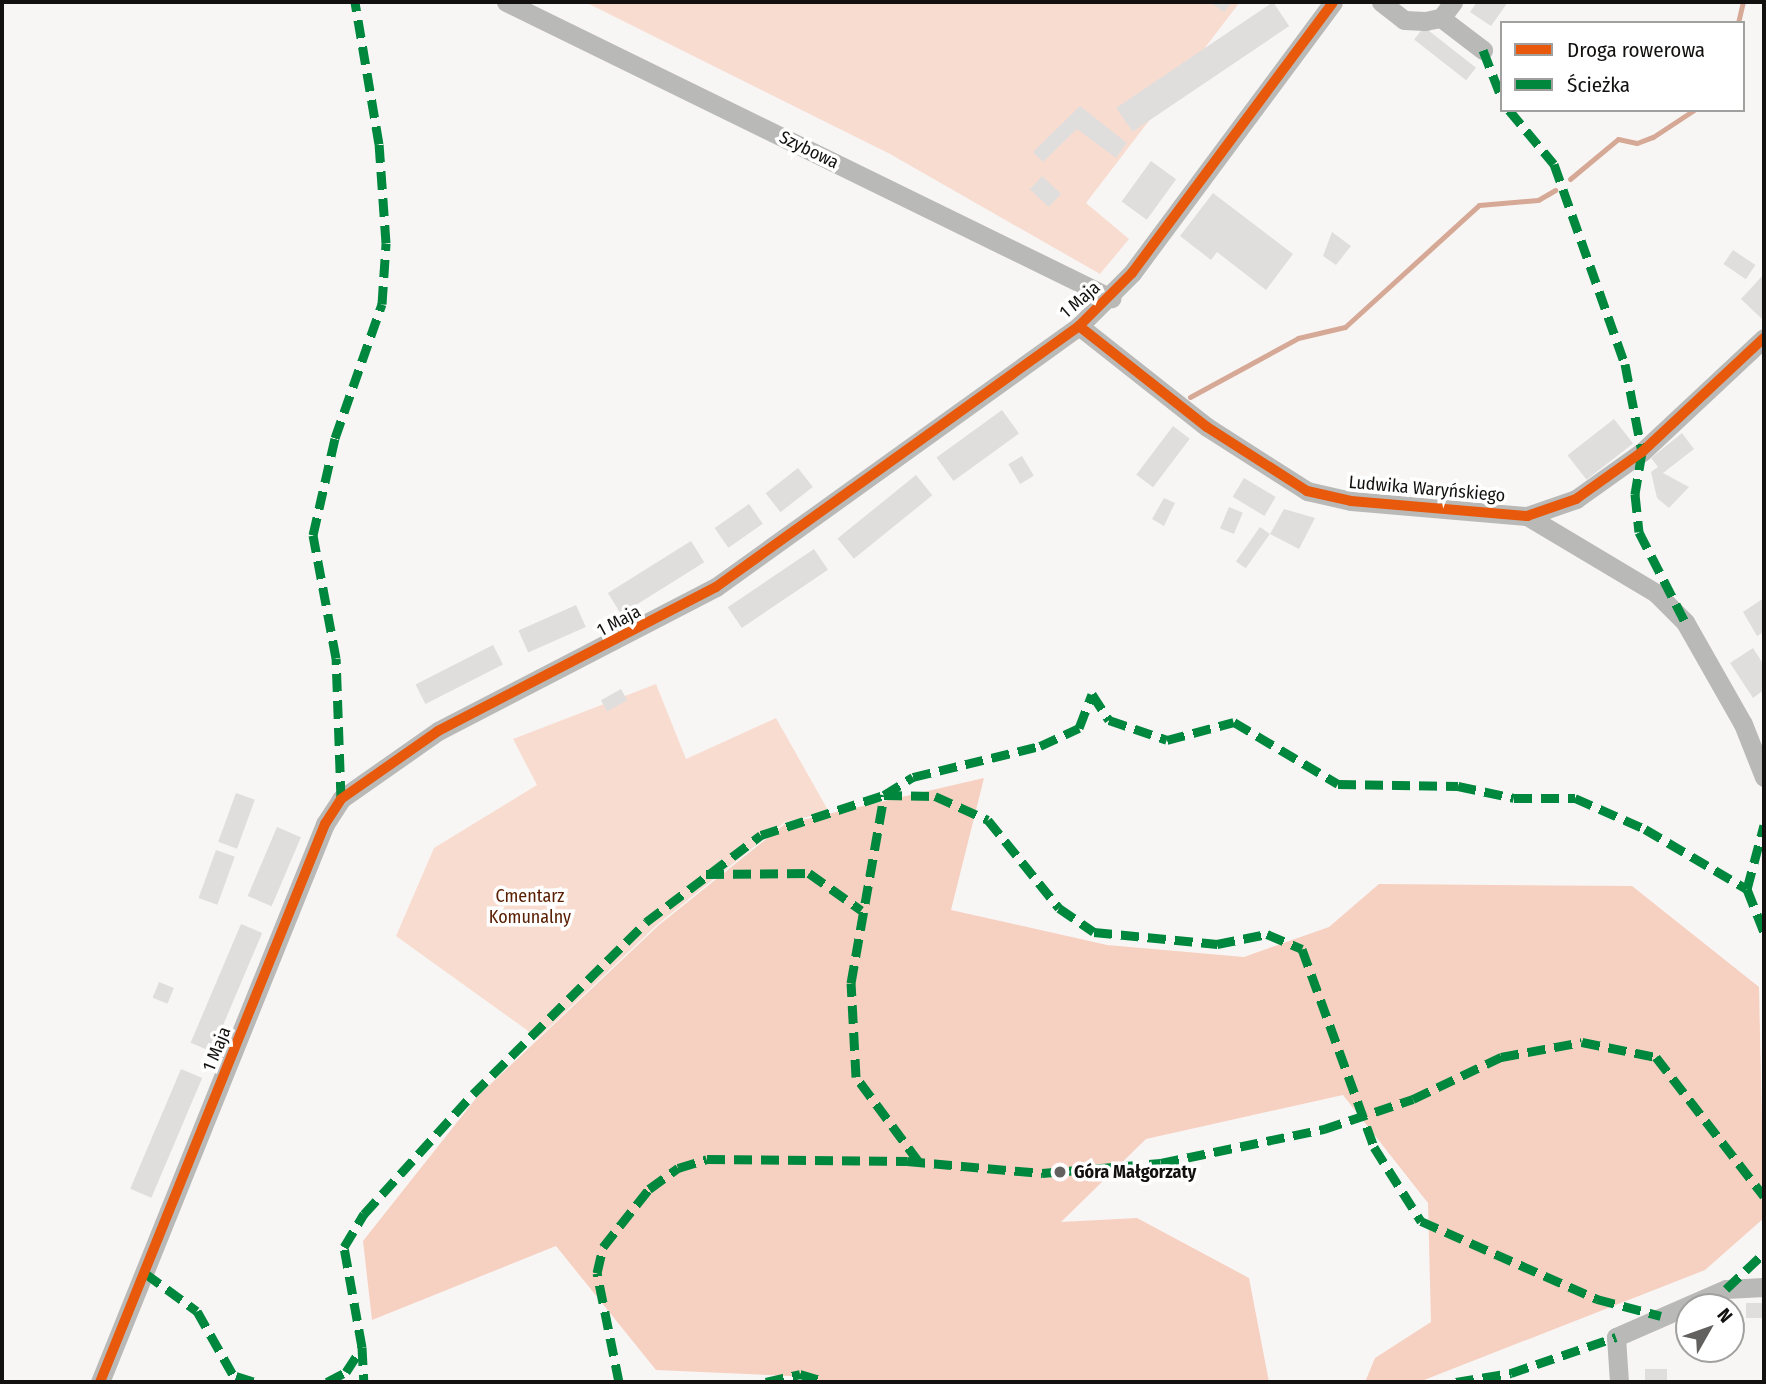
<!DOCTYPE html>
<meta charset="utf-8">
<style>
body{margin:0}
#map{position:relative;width:1766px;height:1384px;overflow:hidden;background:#f8f6f4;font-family:"Fira Sans Condensed",sans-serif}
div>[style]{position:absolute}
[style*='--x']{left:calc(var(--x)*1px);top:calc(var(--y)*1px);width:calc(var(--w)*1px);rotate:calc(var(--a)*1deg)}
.green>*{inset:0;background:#f8dcd0}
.forest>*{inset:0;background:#f6d0c1}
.stream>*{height:5px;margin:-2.5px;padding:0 2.5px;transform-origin:2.5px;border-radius:2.5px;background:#d6a896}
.building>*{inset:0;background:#e0dedd;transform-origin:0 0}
.minor>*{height:19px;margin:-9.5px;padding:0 9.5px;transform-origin:9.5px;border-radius:9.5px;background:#b9b9b8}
.quiet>*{height:9px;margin-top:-4.5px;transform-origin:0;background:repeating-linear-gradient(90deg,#00873e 0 18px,transparent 0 27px)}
.cycleway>*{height:10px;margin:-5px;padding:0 5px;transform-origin:5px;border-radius:5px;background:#e8590c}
.dots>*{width:19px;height:19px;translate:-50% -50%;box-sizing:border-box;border:4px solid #fff;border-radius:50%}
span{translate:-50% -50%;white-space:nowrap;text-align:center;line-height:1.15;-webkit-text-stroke:7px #fff;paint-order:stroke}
.street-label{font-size:18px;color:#121110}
.park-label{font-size:18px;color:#5b2004}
.poi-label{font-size:18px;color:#121110;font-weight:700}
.left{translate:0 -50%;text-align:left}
.frame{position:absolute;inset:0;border:4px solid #121110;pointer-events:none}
.legend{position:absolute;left:1500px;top:21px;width:245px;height:91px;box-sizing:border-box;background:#fff;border:2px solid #a0a09f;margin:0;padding:9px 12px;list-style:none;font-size:21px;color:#121110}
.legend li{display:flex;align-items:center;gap:14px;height:35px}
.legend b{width:35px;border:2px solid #a0a09f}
.north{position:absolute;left:1675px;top:1293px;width:70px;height:70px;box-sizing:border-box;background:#fff;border:2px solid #a0a09f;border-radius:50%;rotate:50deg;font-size:19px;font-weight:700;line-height:28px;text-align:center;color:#121110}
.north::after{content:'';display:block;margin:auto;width:24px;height:32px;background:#626160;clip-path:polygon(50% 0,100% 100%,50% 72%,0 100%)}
</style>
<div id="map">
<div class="green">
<div style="clip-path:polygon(585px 2px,1240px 2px,1086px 203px,1129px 239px,1100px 274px,890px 154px)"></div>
<div style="clip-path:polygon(656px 684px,686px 759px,776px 718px,829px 812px,785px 822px,658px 924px,538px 1038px,396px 936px,434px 848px,537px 785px,513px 739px)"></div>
</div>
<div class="forest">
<div style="clip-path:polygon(984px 778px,951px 910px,1107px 945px,1244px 957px,1329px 927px,1379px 884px,1632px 886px,1759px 987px,1764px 1218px,1705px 1270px,1419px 1382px,1365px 1382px,1375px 1358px,1431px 1322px,1428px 1203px,1343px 1095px,1146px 1139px,1061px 1222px,1137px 1218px,1249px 1278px,1269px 1382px,818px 1382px,812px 1377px,656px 1370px,556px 1246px,372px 1320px,363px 1241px,477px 1097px,659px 925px,785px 824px)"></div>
</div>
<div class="stream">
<div style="--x:1738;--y:23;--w:22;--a:-77"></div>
<div style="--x:1570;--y:179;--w:62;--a:-39.8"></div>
<div style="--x:1618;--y:139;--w:19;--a:12"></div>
<div style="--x:1637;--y:143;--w:17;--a:-21"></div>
<div style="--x:1653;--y:137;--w:49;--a:-33.4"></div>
<div style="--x:1190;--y:397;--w:123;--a:-28.6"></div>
<div style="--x:1298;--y:338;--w:48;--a:-13.2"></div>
<div style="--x:1345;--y:327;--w:181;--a:-42.3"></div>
<div style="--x:1479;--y:205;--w:59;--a:-4.8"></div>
<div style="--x:1538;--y:200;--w:20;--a:-30"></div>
</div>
<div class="building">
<div style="clip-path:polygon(1210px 2px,1232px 2px,1224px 12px)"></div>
<div style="left:1273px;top:2px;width:29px;height:189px;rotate:56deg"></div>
<div style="clip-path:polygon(1477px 2px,1508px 2px,1491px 26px,1470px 12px)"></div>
<div style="left:1424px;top:27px;width:66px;height:16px;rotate:38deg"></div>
<div style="clip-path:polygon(1080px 106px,1127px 143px,1116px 158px,1077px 129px,1043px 162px,1033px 152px)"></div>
<div style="left:1151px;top:161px;width:31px;height:50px;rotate:36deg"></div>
<div style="left:1042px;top:176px;width:26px;height:18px;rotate:43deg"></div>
<div style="clip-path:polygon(1213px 193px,1293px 254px,1266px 290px,1217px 252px,1211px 260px,1180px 236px)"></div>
<div style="clip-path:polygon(1332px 232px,1351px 246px,1336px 265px,1323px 256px)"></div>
<div style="left:1733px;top:250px;width:27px;height:17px;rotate:34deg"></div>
<div style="clip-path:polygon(1764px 274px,1764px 317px,1762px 319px,1741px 299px)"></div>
<div style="left:1002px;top:410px;width:29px;height:81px;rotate:54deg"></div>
<div style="left:1614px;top:419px;width:31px;height:59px;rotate:52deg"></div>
<div style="left:1173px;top:426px;width:21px;height:61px;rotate:37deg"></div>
<div style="clip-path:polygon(1682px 433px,1694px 449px,1663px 473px,1689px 487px,1669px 508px,1657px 498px,1651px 472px,1658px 467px,1651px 458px)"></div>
<div style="left:1022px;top:456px;width:23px;height:16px;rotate:59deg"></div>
<div style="left:798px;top:468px;width:24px;height:41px;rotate:52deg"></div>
<div style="left:916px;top:475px;width:26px;height:101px;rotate:51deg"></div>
<div style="left:1244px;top:478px;width:37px;height:22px;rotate:31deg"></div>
<div style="clip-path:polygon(1164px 498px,1175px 503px,1164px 526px,1152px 519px)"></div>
<div style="left:749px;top:504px;width:24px;height:42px;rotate:55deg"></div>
<div style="left:1229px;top:507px;width:15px;height:23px;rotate:23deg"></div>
<div style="clip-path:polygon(1284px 509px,1315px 518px,1299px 549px,1270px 534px)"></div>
<div style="left:1260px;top:527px;width:12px;height:42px;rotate:35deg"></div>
<div style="left:691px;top:541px;width:25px;height:98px;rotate:58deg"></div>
<div style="left:814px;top:549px;width:25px;height:104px;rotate:56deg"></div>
<div style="clip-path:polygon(1764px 598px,1764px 632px,1757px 636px,1743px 612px)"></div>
<div style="left:576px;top:605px;width:24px;height:63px;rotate:66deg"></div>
<div style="left:493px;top:645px;width:22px;height:87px;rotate:63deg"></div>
<div style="clip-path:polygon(1753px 648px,1764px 665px,1764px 690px,1753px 698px,1730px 663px)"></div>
<div style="left:621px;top:689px;width:13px;height:23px;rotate:61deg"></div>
<div style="left:236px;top:793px;width:20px;height:52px;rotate:20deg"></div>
<div style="left:277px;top:827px;width:26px;height:75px;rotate:23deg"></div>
<div style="left:216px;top:850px;width:20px;height:51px;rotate:20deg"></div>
<div style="left:241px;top:924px;width:23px;height:129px;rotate:23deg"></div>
<div style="left:159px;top:982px;width:16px;height:17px;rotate:22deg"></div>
<div style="left:181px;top:1069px;width:23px;height:130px;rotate:23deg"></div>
<div style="left:1764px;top:1303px;width:15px;height:18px;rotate:90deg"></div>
<div style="clip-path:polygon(1689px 1332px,1689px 1347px,1682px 1350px,1678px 1335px)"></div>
<div style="left:1667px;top:1369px;width:13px;height:22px;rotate:90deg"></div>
</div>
<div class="minor">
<div style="--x:506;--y:2;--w:674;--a:26.07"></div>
<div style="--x:1381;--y:2;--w:29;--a:38"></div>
<div style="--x:1404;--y:20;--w:21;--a:3"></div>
<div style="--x:1425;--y:21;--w:16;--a:-11"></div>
<div style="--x:1441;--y:18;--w:20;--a:-53"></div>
<div style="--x:1441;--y:18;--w:53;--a:37.3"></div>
<div style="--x:1079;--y:326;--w:163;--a:38.3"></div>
<div style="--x:1207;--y:427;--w:119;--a:32.6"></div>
<div style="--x:1307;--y:491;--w:45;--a:12.8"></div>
<div style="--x:1351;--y:501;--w:177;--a:4.9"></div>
<div style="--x:1527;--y:516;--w:52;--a:-19.1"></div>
<div style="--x:1576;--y:499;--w:81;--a:-35.5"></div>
<div style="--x:1642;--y:452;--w:167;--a:-43.1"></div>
<div style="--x:1527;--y:516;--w:150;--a:30.8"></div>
<div style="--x:1656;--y:593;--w:41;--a:45"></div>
<div style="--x:1685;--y:622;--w:117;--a:60.4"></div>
<div style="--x:1743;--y:724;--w:57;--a:68.4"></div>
<div style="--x:100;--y:1382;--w:602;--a:-68.04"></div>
<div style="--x:325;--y:824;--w:30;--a:-57"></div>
<div style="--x:341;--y:799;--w:118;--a:-35"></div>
<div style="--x:438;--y:731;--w:313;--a:-27.4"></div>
<div style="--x:716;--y:587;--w:447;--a:-35.7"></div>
<div style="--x:1079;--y:326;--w:75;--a:-45"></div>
<div style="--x:1132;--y:273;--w:337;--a:-53.4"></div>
<div style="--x:1619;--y:1382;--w:45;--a:-93.8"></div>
<div style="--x:1616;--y:1337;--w:120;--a:-23.6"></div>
<div style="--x:1726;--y:1289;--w:38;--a:-3"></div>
</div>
<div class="quiet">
<div style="--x:1483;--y:50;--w:53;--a:68.8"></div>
<div style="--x:1509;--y:110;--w:70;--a:50.2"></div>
<div style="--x:1554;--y:164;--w:212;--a:70.5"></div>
<div style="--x:1625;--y:364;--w:90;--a:79.1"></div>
<div style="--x:1642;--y:452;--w:43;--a:99.5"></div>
<div style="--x:1635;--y:494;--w:38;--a:84"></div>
<div style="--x:1639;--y:532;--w:101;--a:62.9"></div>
<div style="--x:341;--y:799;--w:141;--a:-92"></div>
<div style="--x:336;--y:658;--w:125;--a:-100.6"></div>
<div style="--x:313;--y:535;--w:99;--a:-77.2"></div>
<div style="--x:335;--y:438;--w:142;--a:-70.7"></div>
<div style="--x:382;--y:304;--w:61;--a:-86.2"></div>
<div style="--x:386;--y:243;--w:99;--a:-94"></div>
<div style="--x:379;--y:144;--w:144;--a:-99.6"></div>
<div style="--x:706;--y:874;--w:103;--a:-0.6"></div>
<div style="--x:809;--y:873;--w:64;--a:35.4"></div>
<div style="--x:1747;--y:889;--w:66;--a:-75.1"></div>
<div style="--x:919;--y:1162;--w:106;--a:-126.5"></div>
<div style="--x:856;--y:1077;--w:94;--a:-93"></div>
<div style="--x:851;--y:983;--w:191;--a:-80"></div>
<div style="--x:884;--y:795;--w:51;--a:1.1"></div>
<div style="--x:935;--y:796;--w:58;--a:24.4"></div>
<div style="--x:988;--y:820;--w:113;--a:51.1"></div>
<div style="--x:1059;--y:908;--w:42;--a:34.4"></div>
<div style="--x:1094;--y:932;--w:124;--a:5.6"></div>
<div style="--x:1217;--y:944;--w:51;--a:-11.3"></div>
<div style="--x:1267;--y:934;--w:38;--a:23"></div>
<div style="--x:1302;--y:949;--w:211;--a:70"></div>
<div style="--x:1374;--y:1147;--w:88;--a:57.6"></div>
<div style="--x:1421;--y:1221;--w:193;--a:23.9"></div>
<div style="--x:1597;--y:1299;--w:66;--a:14.9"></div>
<div style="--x:145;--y:1273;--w:64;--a:36.2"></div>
<div style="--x:197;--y:1311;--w:81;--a:60.6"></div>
<div style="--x:1726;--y:1289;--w:52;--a:-43.5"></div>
<div style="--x:362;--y:1347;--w:102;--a:-100.2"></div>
<div style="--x:344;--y:1247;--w:39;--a:-59"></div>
<div style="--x:364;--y:1214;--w:162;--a:-47.8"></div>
<div style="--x:473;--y:1094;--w:244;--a:-44.8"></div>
<div style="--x:646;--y:922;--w:144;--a:-37.1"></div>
<div style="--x:761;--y:835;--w:129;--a:-18"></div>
<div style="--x:884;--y:795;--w:34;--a:-32"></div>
<div style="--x:913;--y:777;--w:131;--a:-13.7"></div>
<div style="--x:1040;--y:746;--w:43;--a:-24.8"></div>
<div style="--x:1079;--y:728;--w:36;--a:-69"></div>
<div style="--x:1092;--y:694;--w:31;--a:57"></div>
<div style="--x:1109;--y:720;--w:61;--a:19"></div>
<div style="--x:1167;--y:740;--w:69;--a:-15"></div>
<div style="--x:1234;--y:722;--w:121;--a:30.8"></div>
<div style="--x:1338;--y:784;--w:120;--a:1"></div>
<div style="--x:1458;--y:786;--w:57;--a:12.1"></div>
<div style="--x:1514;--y:798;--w:61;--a:0"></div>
<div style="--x:1575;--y:798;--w:77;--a:23.9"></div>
<div style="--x:1645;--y:829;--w:118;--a:30.5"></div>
<div style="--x:1747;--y:889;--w:46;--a:68.4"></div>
<div style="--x:236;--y:1376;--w:19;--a:18"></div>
<div style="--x:327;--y:1382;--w:21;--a:-28"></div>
<div style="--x:346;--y:1372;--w:30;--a:-57"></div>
<div style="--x:362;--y:1347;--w:35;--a:87"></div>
<div style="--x:619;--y:1382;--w:111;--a:-101.4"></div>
<div style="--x:597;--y:1273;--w:27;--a:-77"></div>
<div style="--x:603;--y:1247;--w:74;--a:-51.6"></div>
<div style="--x:649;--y:1189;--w:36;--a:-36"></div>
<div style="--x:678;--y:1168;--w:30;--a:-17"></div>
<div style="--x:707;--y:1159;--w:200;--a:0.6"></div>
<div style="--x:907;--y:1161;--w:136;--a:5.1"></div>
<div style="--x:1042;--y:1173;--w:119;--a:-4.8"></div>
<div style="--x:1161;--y:1163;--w:167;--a:-11.8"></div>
<div style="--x:1324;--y:1129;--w:94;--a:-18.6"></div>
<div style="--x:1413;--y:1099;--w:98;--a:-25.5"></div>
<div style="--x:1501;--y:1057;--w:82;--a:-10.5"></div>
<div style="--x:1582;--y:1042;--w:76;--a:11.5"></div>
<div style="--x:1656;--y:1057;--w:176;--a:52.2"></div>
<div style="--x:766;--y:1382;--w:35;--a:-13"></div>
<div style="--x:800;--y:1374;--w:27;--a:17"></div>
<div style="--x:1456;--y:1382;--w:56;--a:-9.3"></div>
<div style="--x:1511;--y:1373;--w:111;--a:-18.9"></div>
</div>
<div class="cycleway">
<div style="--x:1079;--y:326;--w:163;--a:38.3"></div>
<div style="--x:1207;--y:427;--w:119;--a:32.6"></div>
<div style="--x:1307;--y:491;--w:45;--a:12.8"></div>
<div style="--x:1351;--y:501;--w:177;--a:4.9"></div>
<div style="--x:1527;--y:516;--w:52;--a:-19.1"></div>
<div style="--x:1576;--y:499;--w:81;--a:-35.5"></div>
<div style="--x:1642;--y:452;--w:167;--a:-43.1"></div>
<div style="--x:100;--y:1382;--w:602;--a:-68.04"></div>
<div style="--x:325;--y:824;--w:30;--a:-57"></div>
<div style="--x:341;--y:799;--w:118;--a:-35"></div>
<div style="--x:438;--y:731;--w:313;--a:-27.4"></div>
<div style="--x:716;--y:587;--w:447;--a:-35.7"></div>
<div style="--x:1079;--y:326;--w:75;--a:-45"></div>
<div style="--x:1132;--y:273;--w:337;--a:-53.4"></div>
</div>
<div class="dots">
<div style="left:1060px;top:1172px;background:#626160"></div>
</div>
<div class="street-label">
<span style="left:809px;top:150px;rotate:26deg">Szybowa</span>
<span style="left:1080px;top:300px;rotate:-41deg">1 Maja</span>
<span style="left:1427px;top:489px;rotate:5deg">Ludwika Waryńskiego</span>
<span style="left:619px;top:621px;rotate:-28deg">1 Maja</span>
<span style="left:217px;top:1049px;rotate:-68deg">1 Maja</span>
</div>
<div class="park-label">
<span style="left:530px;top:907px">Cmentarz<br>Komunalny</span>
</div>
<div class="poi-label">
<span class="left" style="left:1074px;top:1172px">Góra Małgorzaty</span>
</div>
<div class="frame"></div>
<ul class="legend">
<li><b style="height:9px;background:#e8590c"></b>Droga rowerowa</li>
<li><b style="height:9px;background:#00873e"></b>Ścieżka</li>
</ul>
<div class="north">N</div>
</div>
